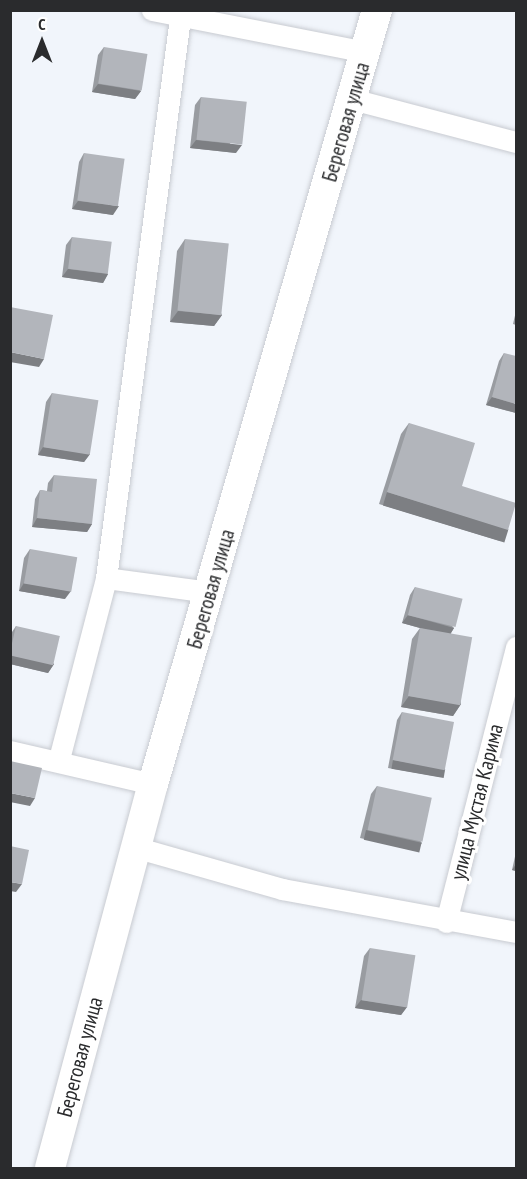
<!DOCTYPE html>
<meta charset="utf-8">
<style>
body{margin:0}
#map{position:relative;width:527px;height:1179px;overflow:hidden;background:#f1f5fb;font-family:"PT Sans Narrow",sans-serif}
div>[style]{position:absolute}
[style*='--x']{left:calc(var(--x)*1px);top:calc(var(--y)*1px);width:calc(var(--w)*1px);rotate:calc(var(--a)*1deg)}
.roads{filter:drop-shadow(0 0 2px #c8cbd1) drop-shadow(0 0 2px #c8cbd1)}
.street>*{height:21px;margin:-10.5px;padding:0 10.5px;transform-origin:10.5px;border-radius:10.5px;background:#fff}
.secondary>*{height:30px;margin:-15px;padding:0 15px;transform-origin:15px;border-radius:15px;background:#fff}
.wall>*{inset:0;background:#999ca1}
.shaded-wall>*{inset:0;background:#7d7f83;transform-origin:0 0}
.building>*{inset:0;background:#b2b5bb;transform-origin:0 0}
span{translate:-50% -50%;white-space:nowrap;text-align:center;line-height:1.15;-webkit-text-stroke:6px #fff;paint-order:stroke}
.street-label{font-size:21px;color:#2a2b2d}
.frame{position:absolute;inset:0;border:12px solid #2a2b2d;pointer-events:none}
.north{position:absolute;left:12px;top:12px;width:60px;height:60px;-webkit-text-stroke:4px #fff;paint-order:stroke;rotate:0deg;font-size:16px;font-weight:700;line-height:24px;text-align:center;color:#2a2b2d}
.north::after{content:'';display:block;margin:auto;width:21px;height:27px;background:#2a2b2d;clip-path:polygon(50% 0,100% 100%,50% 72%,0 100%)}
</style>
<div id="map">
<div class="roads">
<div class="street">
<div style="--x:152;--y:10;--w:218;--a:11.1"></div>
<div style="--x:181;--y:10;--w:573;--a:97.52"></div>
<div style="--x:106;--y:578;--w:105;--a:7.7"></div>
<div style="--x:352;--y:99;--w:170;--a:14.7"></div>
<div style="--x:10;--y:751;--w:147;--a:13"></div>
<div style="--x:59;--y:759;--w:187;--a:-75.4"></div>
<div style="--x:138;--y:848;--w:150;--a:15.9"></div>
<div style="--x:282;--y:889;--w:238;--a:10.4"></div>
<div style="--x:446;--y:922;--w:284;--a:-75.7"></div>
</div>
<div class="secondary">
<div style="--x:50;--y:1168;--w:398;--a:-75"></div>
<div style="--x:153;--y:784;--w:806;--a:-73.86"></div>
</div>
</div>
<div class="wall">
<div style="clip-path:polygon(104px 47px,141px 91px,135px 99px,92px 92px,98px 55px)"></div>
<div style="clip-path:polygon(201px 97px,236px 153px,190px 148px,195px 105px)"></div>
<div style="clip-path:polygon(84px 153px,113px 215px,72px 209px,79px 162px)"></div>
<div style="clip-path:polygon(72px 237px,108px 274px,103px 283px,62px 277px,66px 245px)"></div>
<div style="clip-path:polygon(185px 239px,222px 315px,214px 326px,170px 322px,177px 251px)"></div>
<div style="clip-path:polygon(516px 311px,516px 325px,513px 324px)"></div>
<div style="clip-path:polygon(504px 353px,516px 413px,486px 405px,499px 361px)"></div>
<div style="clip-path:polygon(52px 393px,90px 454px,84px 462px,38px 455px,46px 402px)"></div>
<div style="clip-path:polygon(409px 423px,500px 541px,379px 504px,401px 434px)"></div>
<div style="clip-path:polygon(54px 475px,92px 524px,87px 532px,32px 527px,35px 499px,40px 490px,47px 491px,48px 483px)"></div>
<div style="clip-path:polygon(30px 549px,65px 599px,19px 591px,24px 558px)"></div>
<div style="clip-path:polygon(415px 587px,454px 628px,451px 633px,461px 704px,453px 716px,401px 707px,412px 639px,420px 628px,402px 623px,410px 595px)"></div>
<div style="clip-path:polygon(16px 626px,54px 664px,48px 673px,10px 664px,10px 635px)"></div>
<div style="clip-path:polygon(402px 712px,445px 769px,440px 777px,388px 768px,397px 720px)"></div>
<div style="clip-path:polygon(377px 786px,422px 843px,416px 851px,360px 838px,371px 794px)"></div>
<div style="clip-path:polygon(516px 852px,516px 871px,512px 870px)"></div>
<div style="clip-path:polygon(370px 948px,407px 1007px,401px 1015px,355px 1008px,364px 956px)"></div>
</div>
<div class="shaded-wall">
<div style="clip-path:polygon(98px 84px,141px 91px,135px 99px,92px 92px)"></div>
<div style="clip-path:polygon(196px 140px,242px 145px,236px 153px,190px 148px)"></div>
<div style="clip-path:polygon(78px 201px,119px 206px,113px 215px,72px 209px)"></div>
<div style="clip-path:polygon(68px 269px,108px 274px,103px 283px,62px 277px)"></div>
<div style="clip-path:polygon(178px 311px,222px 315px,214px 326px,170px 322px)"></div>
<div style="clip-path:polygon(10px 352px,44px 359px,39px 367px,10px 362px)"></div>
<div style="clip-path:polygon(492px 397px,516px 404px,516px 413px,486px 405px)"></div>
<div style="clip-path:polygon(43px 447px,90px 454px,84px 462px,38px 455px)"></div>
<div style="left:387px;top:492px;width:127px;height:14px;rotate:17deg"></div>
<div style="clip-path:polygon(37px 518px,92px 524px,87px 532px,32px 527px)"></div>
<div style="clip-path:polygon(24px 583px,71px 591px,65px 599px,19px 591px)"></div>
<div style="clip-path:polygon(408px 615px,454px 628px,449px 636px,402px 623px)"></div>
<div style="clip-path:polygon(10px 655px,54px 664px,48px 673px,10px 664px)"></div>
<div style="clip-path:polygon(409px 696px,461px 704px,453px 716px,401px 707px)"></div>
<div style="left:393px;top:760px;width:53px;height:9px;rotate:10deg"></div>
<div style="clip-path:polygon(10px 793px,35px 798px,30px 806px,10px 802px)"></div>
<div style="left:366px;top:830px;width:57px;height:10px;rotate:13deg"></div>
<div style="clip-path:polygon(516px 864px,516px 871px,512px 870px)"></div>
<div style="clip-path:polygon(10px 882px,22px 884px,16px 892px,10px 891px)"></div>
<div style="clip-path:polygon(361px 1000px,407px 1007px,401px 1015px,355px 1008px)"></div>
</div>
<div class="building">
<div style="left:104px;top:47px;width:44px;height:37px;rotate:9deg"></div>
<div style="left:201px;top:97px;width:46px;height:43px;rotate:6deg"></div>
<div style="left:84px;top:153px;width:41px;height:48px;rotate:8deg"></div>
<div style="left:72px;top:237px;width:40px;height:32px;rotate:7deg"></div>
<div style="left:185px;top:239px;width:44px;height:72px;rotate:6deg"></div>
<div style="clip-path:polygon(10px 307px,53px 315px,44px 359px,10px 352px)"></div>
<div style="clip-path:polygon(504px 353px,516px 356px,516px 404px,492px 397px)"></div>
<div style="left:52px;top:393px;width:47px;height:55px;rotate:9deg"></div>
<div style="clip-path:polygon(409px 423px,475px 443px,462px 486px,516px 503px,508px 530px,387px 492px)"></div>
<div style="clip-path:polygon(54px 475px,97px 479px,92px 524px,37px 518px,40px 490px,52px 492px)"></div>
<div style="left:30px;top:549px;width:48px;height:35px;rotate:10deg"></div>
<div style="left:415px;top:587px;width:49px;height:29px;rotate:14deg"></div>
<div style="left:16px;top:626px;width:45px;height:30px;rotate:13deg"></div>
<div style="left:420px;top:628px;width:53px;height:69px;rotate:10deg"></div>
<div style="left:402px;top:712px;width:53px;height:49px;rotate:11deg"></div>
<div style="clip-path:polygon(10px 761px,42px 768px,35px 798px,10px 793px)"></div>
<div style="left:377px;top:786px;width:56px;height:45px;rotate:12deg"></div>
<div style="clip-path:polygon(10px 846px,29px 850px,22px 884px,10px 882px)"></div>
<div style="left:370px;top:948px;width:46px;height:53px;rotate:9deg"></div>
</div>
<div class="street-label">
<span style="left:346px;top:122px;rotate:-74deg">Береговая улица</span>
<span style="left:211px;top:589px;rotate:-74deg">Береговая улица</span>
<span style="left:477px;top:802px;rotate:-76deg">улица Мустая Карима</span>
<span style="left:80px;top:1057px;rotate:-75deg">Береговая улица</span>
</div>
<div class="frame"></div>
<div class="north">С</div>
</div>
